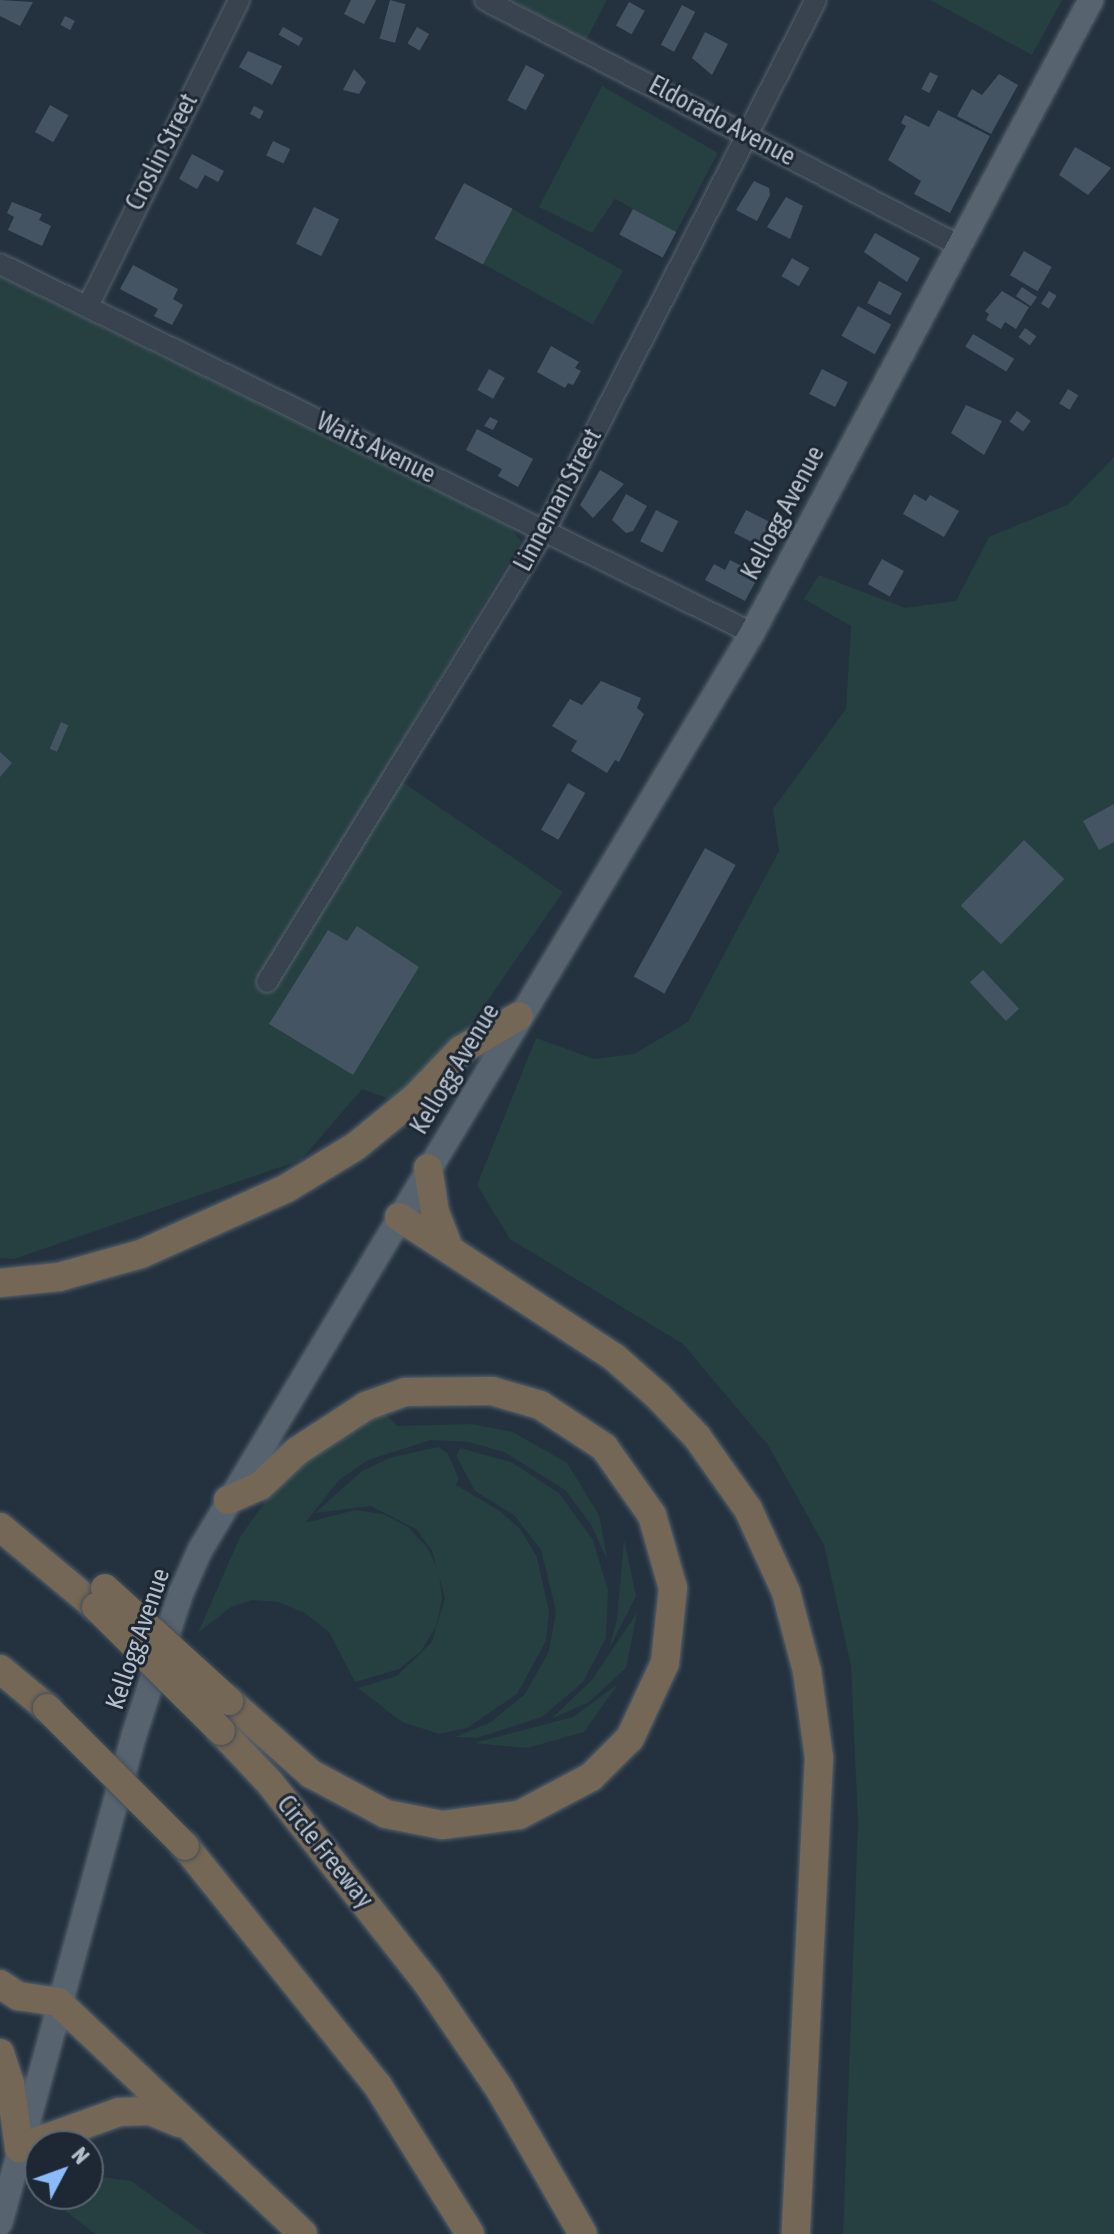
<!DOCTYPE html>
<style>
body{margin:0}
#map{position:relative;width:1114px;height:2234px;overflow:hidden;background:#24323f;font-family:"Asap Condensed",sans-serif}
div>[style]{position:absolute}
[style*='--x']{left:calc(var(--x)*1px);top:calc(var(--y)*1px);width:calc(var(--w)*1px);rotate:calc(var(--a)*1deg)}
.green>*{inset:0;background:#263f40;transform-origin:0 0}
.building>*{inset:0;background:#455463;transform-origin:0 0}
.roads{filter:drop-shadow(0 0 2px #56616d) drop-shadow(0 0 2px #56616d)}
.minor>*{height:20px;margin:-10px;padding:0 10px;transform-origin:10px;border-radius:10px;background:#39434f}
.major>*{height:24px;margin:-12px;padding:0 12px;transform-origin:12px;border-radius:12px;background:#57636f}
.highway>*{height:28px;margin:-14px;padding:0 14px;transform-origin:14px;border-radius:14px;background:#756755}
.bridges{filter:drop-shadow(0 0 2px #434e5a) drop-shadow(0 0 2px #434e5a)}
.highway-bridge>*{height:28px;margin:-14px;padding:0 14px;transform-origin:14px;border-radius:14px;background:#756755}
span{translate:-50% -50%;white-space:nowrap;text-align:center;line-height:1.15;-webkit-text-stroke:6px #1d2834;paint-order:stroke}
.street-label{font-size:26px;color:#b5beca}
.north{position:absolute;left:24px;top:2130px;width:80px;height:80px;box-sizing:border-box;background:#1d2834;border:2px solid #5a6470;border-radius:50%;rotate:49deg;font-size:22px;font-weight:700;line-height:32px;text-align:center;color:#b5beca}
.north::after{content:'';display:block;margin:auto;width:28px;height:36px;background:#8bbcf9;clip-path:polygon(50% 0,100% 100%,50% 72%,0 100%)}
</style>
<div id="map">
<div class="green">
<div style="clip-path:polygon(511px 0,607px 0,586px 40px)"></div>
<div style="clip-path:polygon(930px 0,1062px 0,1032px 55px)"></div>
<div style="clip-path:polygon(602px 86px,718px 153px,676px 232px,615px 199px,592px 233px,539px 207px)"></div>
<div style="left:512px;top:209px;width:127px;height:62px;rotate:29deg"></div>
<div style="clip-path:polygon(0 277px,510px 527px,521px 541px,385px 770px,563px 892px,458px 1043px,397px 1102px,362px 1089px,301px 1160px,14px 1259px,0 1258px)"></div>
<div style="clip-path:polygon(1114px 457px,1114px 2234px,843px 2234px,858px 1823px,851px 1666px,824px 1545px,768px 1445px,683px 1344px,510px 1239px,477px 1185px,536px 1038px,594px 1059px,634px 1054px,688px 1022px,779px 851px,773px 809px,846px 709px,851px 626px,804px 599px,819px 575px,905px 608px,956px 601px,989px 537px,1069px 504px)"></div>
<div style="clip-path:polygon(384px 1412px,397px 1426px,472px 1424px,513px 1432px,567px 1463px,599px 1515px,613px 1590px,607px 1559px,590px 1523px,565px 1490px,504px 1452px,469px 1442px,431px 1440px,368px 1460px,339px 1480px,305px 1523px,355px 1510px,383px 1514px,408px 1527px,427px 1547px,439px 1572px,442px 1600px,436px 1627px,421px 1651px,399px 1669px,355px 1682px,329px 1632px,305px 1613px,278px 1602px,252px 1600px,231px 1607px,198px 1633px,240px 1537px,272px 1492px,312px 1452px)"></div>
<div style="clip-path:polygon(439px 1447px,448px 1454px,459px 1479px,456px 1485px,500px 1511px,520px 1529px,537px 1557px,549px 1612px,546px 1641px,517px 1694px,467px 1728px,439px 1734px,402px 1722px,358px 1688px,397px 1676px,432px 1642px,445px 1598px,432px 1551px,416px 1529px,371px 1506px,315px 1513px,362px 1471px,392px 1457px)"></div>
<div style="clip-path:polygon(460px 1448px,511px 1462px,559px 1493px,593px 1540px,608px 1591px,606px 1638px,583px 1682px,542px 1717px,477px 1738px,455px 1737px,491px 1722px,525px 1694px,549px 1651px,556px 1611px,541px 1550px,514px 1515px,475px 1491px,456px 1456px)"></div>
<div style="clip-path:polygon(624px 1539px,636px 1596px,609px 1649px,617px 1619px)"></div>
<div style="clip-path:polygon(637px 1613px,626px 1668px,589px 1702px,551px 1719px,591px 1681px)"></div>
<div style="clip-path:polygon(618px 1684px,584px 1732px,527px 1748px,474px 1743px,573px 1717px)"></div>
<div style="clip-path:polygon(88px 2175px,131px 2181px,205px 2234px,95px 2234px,54px 2202px,56px 2194px,88px 2194px)"></div>
</div>
<div class="building">
<div style="clip-path:polygon(0 0,33px 2px,20px 26px,0 16px)"></div>
<div style="clip-path:polygon(351px 0,376px 0,364px 24px,344px 14px)"></div>
<div style="left:390px;top:0;width:16px;height:40px;rotate:15deg"></div>
<div style="left:629px;top:2px;width:18px;height:27px;rotate:29deg"></div>
<div style="left:682px;top:5px;width:15px;height:45px;rotate:28deg"></div>
<div style="left:65px;top:16px;width:11px;height:10px;rotate:27deg"></div>
<div style="left:283px;top:27px;width:23px;height:9px;rotate:29deg"></div>
<div style="left:417px;top:27px;width:14px;height:19px;rotate:30deg"></div>
<div style="clip-path:polygon(705px 32px,728px 44px,712px 75px,692px 58px)"></div>
<div style="clip-path:polygon(248px 51px,282px 66px,272px 85px,239px 67px)"></div>
<div style="left:526px;top:65px;width:21px;height:40px;rotate:28deg"></div>
<div style="clip-path:polygon(354px 69px,366px 82px,359px 94px,343px 90px)"></div>
<div style="left:930px;top:72px;width:9px;height:19px;rotate:27deg"></div>
<div style="clip-path:polygon(999px 74px,1018px 85px,991px 134px,957px 116px,972px 89px,982px 95px)"></div>
<div style="left:50px;top:105px;width:21px;height:31px;rotate:29deg"></div>
<div style="left:254px;top:106px;width:11px;height:9px;rotate:27deg"></div>
<div style="clip-path:polygon(938px 110px,990px 136px,950px 213px,914px 194px,921px 181px,888px 160px,906px 126px,901px 123px,905px 115px,929px 127px)"></div>
<div style="left:273px;top:141px;width:19px;height:16px;rotate:25deg"></div>
<div style="clip-path:polygon(1075px 147px,1111px 168px,1088px 195px,1059px 175px)"></div>
<div style="clip-path:polygon(192px 154px,224px 171px,218px 182px,205px 175px,197px 189px,179px 179px)"></div>
<div style="clip-path:polygon(754px 181px,769px 188px,770px 195px,757px 221px,736px 210px)"></div>
<div style="left:464px;top:183px;width:55px;height:63px;rotate:28deg"></div>
<div style="clip-path:polygon(786px 197px,803px 206px,790px 239px,767px 227px)"></div>
<div style="clip-path:polygon(12px 202px,42px 214px,39px 220px,51px 226px,42px 246px,8px 230px,14px 217px,7px 213px)"></div>
<div style="left:314px;top:207px;width:28px;height:41px;rotate:26deg"></div>
<div style="left:633px;top:209px;width:49px;height:29px;rotate:28deg"></div>
<div style="clip-path:polygon(875px 233px,920px 258px,907px 282px,864px 252px)"></div>
<div style="left:1024px;top:251px;width:32px;height:28px;rotate:30deg"></div>
<div style="left:792px;top:258px;width:20px;height:21px;rotate:30deg"></div>
<div style="clip-path:polygon(133px 265px,178px 289px,173px 299px,183px 305px,172px 325px,154px 316px,158px 309px,120px 289px)"></div>
<div style="left:879px;top:281px;width:26px;height:25px;rotate:28deg"></div>
<div style="left:1022px;top:287px;width:18px;height:11px;rotate:34deg"></div>
<div style="clip-path:polygon(1002px 291px,1029px 307px,1016px 329px,1005px 322px,1001px 329px,986px 320px,989px 314px,985px 311px)"></div>
<div style="left:1049px;top:291px;width:9px;height:15px;rotate:32deg"></div>
<div style="left:858px;top:306px;width:38px;height:34px;rotate:29deg"></div>
<div style="left:1025px;top:328px;width:14px;height:11px;rotate:36deg"></div>
<div style="left:973px;top:334px;width:48px;height:15px;rotate:31deg"></div>
<div style="clip-path:polygon(551px 346px,579px 362px,575px 368px,581px 371px,573px 385px,568px 383px,565px 388px,537px 372px)"></div>
<div style="left:489px;top:369px;width:18px;height:24px;rotate:29deg"></div>
<div style="left:822px;top:369px;width:29px;height:28px;rotate:27deg"></div>
<div style="left:1068px;top:389px;width:12px;height:17px;rotate:31deg"></div>
<div style="clip-path:polygon(966px 405px,1002px 421px,984px 455px,951px 433px)"></div>
<div style="left:1017px;top:411px;width:17px;height:13px;rotate:36deg"></div>
<div style="clip-path:polygon(490px 417px,498px 421px,493px 430px,484px 426px)"></div>
<div style="clip-path:polygon(477px 429px,533px 459px,518px 487px,498px 476px,502px 469px,466px 450px)"></div>
<div style="clip-path:polygon(600px 470px,624px 484px,593px 518px,580px 505px)"></div>
<div style="clip-path:polygon(626px 494px,647px 506px,633px 531px,626px 533px,612px 520px)"></div>
<div style="clip-path:polygon(914px 494px,926px 501px,930px 495px,959px 511px,944px 537px,903px 514px)"></div>
<div style="left:656px;top:510px;width:25px;height:35px;rotate:27deg"></div>
<div style="clip-path:polygon(746px 510px,778px 526px,771px 552px,734px 533px)"></div>
<div style="left:882px;top:559px;width:25px;height:29px;rotate:29deg"></div>
<div style="clip-path:polygon(730px 560px,759px 575px,745px 601px,705px 580px,714px 564px,725px 570px)"></div>
<div style="clip-path:polygon(601px 681px,641px 698px,637px 708px,644px 714px,619px 762px,615px 760px,607px 773px,571px 751px,577px 741px,552px 726px,570px 699px,582px 705px)"></div>
<div style="left:61px;top:722px;width:8px;height:29px;rotate:23deg"></div>
<div style="clip-path:polygon(0 752px,12px 763px,0 777px)"></div>
<div style="left:568px;top:783px;width:20px;height:54px;rotate:30deg"></div>
<div style="clip-path:polygon(1114px 804px,1114px 842px,1099px 850px,1083px 821px)"></div>
<div style="left:1024px;top:840px;width:56px;height:91px;rotate:44deg"></div>
<div style="left:705px;top:848px;width:35px;height:147px;rotate:29deg"></div>
<div style="clip-path:polygon(357px 926px,419px 967px,353px 1075px,269px 1024px,328px 930px,347px 941px)"></div>
<div style="left:983px;top:970px;width:53px;height:18px;rotate:47deg"></div>
</div>
<div class="roads">
<div class="minor">
<div style="--x:485;--y:0;--w:533;--a:27.38"></div>
<div style="--x:0;--y:264;--w:838;--a:26.14"></div>
<div style="--x:88;--y:306;--w:341;--a:-63.7"></div>
<div style="--x:267;--y:982;--w:531;--a:-58.41"></div>
<div style="--x:545;--y:530;--w:595;--a:-62.92"></div>
</div>
<div class="major">
<div style="--x:0;--y:2223;--w:506;--a:-74.65"></div>
<div style="--x:134;--y:1735;--w:150;--a:-71.7"></div>
<div style="--x:181;--y:1593;--w:47;--a:-66.2"></div>
<div style="--x:200;--y:1550;--w:1070;--a:-58.95"></div>
<div style="--x:752;--y:633;--w:718;--a:-61.83"></div>
</div>
<div class="highway">
<div style="--x:428;--y:1168;--w:45;--a:81"></div>
<div style="--x:435;--y:1212;--w:40;--a:69"></div>
<div style="--x:399;--y:1217;--w:258;--a:33.1"></div>
<div style="--x:615;--y:1358;--w:57;--a:41.5"></div>
<div style="--x:658;--y:1396;--w:57;--a:46.4"></div>
<div style="--x:697;--y:1437;--w:88;--a:54.7"></div>
<div style="--x:748;--y:1509;--w:91;--a:65.4"></div>
<div style="--x:786;--y:1592;--w:82;--a:75.1"></div>
<div style="--x:807;--y:1671;--w:88;--a:82.1"></div>
<div style="--x:819;--y:1758;--w:477;--a:92.8"></div>
<div style="--x:0;--y:1283;--w:59;--a:-5.8"></div>
<div style="--x:59;--y:1277;--w:85;--a:-15.7"></div>
<div style="--x:141;--y:1254;--w:160;--a:-24.3"></div>
<div style="--x:287;--y:1188;--w:81;--a:-31.3"></div>
<div style="--x:356;--y:1146;--w:79;--a:-39.3"></div>
<div style="--x:417;--y:1096;--w:64;--a:-46.3"></div>
<div style="--x:461;--y:1050;--w:67;--a:-30.4"></div>
<div style="--x:228;--y:1500;--w:35;--a:-24"></div>
<div style="--x:260;--y:1486;--w:51;--a:-43.4"></div>
<div style="--x:297;--y:1451;--w:82;--a:-33.1"></div>
<div style="--x:366;--y:1406;--w:41;--a:-19.7"></div>
<div style="--x:405;--y:1392;--w:87;--a:-0.7"></div>
<div style="--x:492;--y:1391;--w:50;--a:16.3"></div>
<div style="--x:540;--y:1405;--w:77;--a:33.3"></div>
<div style="--x:604;--y:1447;--w:83;--a:54.8"></div>
<div style="--x:652;--y:1515;--w:76;--a:74"></div>
<div style="--x:673;--y:1588;--w:75;--a:96.1"></div>
<div style="--x:665;--y:1663;--w:83;--a:115"></div>
<div style="--x:630;--y:1738;--w:55;--a:135"></div>
<div style="--x:591;--y:1777;--w:81;--a:152.2"></div>
<div style="--x:519;--y:1815;--w:78;--a:172.6"></div>
<div style="--x:442;--y:1825;--w:57;--a:-168.9"></div>
<div style="--x:386;--y:1814;--w:85;--a:-151.9"></div>
<div style="--x:311;--y:1774;--w:110;--a:-138.3"></div>
<div style="--x:0;--y:1527;--w:125;--a:39.8"></div>
<div style="--x:0;--y:1669;--w:61;--a:39.7"></div>
<div style="--x:221;--y:1731;--w:71;--a:46.7"></div>
<div style="--x:270;--y:1783;--w:256;--a:51.8"></div>
<div style="--x:428;--y:1984;--w:126;--a:55.7"></div>
<div style="--x:499;--y:2088;--w:168;--a:60.1"></div>
<div style="--x:185;--y:1846;--w:308;--a:51.2"></div>
<div style="--x:378;--y:2086;--w:174;--a:58.1"></div>
<div style="--x:0;--y:1984;--w:22;--a:34"></div>
<div style="--x:18;--y:1996;--w:40;--a:8.5"></div>
<div style="--x:58;--y:2002;--w:337;--a:43.4"></div>
<div style="--x:0;--y:2053;--w:32;--a:72"></div>
<div style="--x:10;--y:2083;--w:66;--a:82.1"></div>
<div style="--x:19;--y:2148;--w:106;--a:-19.8"></div>
<div style="--x:119;--y:2112;--w:31;--a:-2"></div>
<div style="--x:150;--y:2111;--w:32;--a:22"></div>
</div>
</div>
<div class="bridges">
<div class="highway-bridge">
<div style="--x:105;--y:1588;--w:168;--a:42.3"></div>
<div style="--x:96;--y:1607;--w:176;--a:44.8"></div>
<div style="--x:47;--y:1708;--w:195;--a:45"></div>
</div>
</div>
<div class="street-label">
<span style="left:722px;top:121px;rotate:28deg">Eldorado Avenue</span>
<span style="left:162px;top:152px;rotate:-63deg">Croslin Street</span>
<span style="left:376px;top:448px;rotate:26deg">Waits Avenue</span>
<span style="left:558px;top:500px;rotate:-62deg">Linneman Street</span>
<span style="left:783px;top:513px;rotate:-62deg">Kellogg Avenue</span>
<span style="left:455px;top:1069px;rotate:-59deg">Kellogg Avenue</span>
<span style="left:138px;top:1639px;rotate:-71deg">Kellogg Avenue</span>
<span style="left:325px;top:1852px;rotate:51deg">Circle Freeway</span>
</div>
<div class="north">N</div>
</div>
